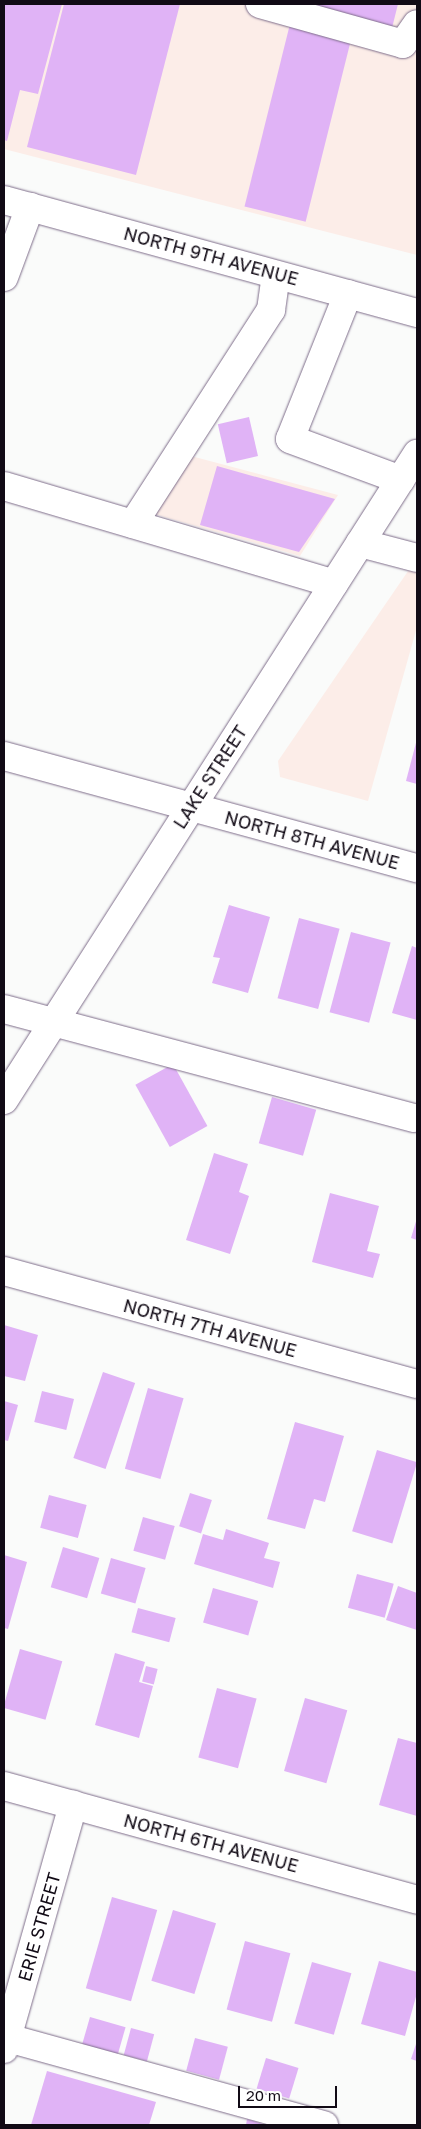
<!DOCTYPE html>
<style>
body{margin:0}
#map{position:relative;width:421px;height:2129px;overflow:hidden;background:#fafbfa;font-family:"Golos Text",sans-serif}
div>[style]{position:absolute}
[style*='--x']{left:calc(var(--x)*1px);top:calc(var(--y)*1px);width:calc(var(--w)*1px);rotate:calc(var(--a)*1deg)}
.commercial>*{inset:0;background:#fcede8}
.building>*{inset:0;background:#e0b3f6;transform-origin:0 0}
.roads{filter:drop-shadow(0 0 1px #7e6d8a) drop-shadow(0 0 1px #7e6d8a)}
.minor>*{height:28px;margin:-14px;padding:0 14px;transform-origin:14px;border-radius:14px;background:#fff}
.major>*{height:28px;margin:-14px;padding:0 14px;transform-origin:14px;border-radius:14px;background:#fff}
span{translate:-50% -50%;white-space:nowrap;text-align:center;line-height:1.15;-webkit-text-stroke:4px #fff;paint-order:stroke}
.street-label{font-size:18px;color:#110a15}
.frame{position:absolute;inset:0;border:5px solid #110a15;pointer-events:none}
.scale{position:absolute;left:238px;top:2086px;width:99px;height:22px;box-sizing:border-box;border:2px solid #110a15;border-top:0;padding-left:6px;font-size:15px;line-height:18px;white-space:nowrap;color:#110a15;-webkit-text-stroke:4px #fff;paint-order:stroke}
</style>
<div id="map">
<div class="commercial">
<div style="clip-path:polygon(4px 4px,417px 4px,417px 255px,4px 149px)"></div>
<div style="clip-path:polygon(191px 456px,338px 495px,300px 556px,154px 514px)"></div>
<div style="clip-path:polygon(417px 558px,417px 627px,368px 801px,280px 777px,278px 761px)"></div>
</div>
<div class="building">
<div style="clip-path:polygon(4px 4px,62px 4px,38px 94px,20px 90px,7px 141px,4px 140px)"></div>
<div style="clip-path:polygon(64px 4px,180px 4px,136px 175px,27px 147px)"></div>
<div style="clip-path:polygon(306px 4px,398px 4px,392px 28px)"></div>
<div style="left:290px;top:24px;width:63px;height:188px;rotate:14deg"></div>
<div style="left:249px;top:417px;width:40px;height:32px;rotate:77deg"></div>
<div style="clip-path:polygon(217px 466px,335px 499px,299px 552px,200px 525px)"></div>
<div style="clip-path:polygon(417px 739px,417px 784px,406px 781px)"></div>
<div style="clip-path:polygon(229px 905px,270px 917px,248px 993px,212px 983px,220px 958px,213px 957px)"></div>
<div style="left:299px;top:918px;width:42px;height:83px;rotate:15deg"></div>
<div style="left:351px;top:932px;width:41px;height:83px;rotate:15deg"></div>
<div style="clip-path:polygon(412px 946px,417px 948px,417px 1020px,392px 1013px)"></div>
<div style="left:173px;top:1064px;width:71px;height:43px;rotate:61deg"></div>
<div style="left:272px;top:1097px;width:46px;height:48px;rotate:16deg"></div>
<div style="clip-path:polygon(214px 1153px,248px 1164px,239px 1192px,249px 1196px,230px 1254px,186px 1240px)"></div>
<div style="clip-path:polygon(330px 1193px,379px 1206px,367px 1251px,380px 1254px,373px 1278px,312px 1262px)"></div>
<div style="clip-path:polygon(417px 1218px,417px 1240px,411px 1238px)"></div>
<div style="clip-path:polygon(4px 1325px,38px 1335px,25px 1381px,4px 1376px)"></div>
<div style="left:103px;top:1372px;width:34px;height:91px;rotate:19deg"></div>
<div style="left:148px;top:1388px;width:37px;height:84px;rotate:16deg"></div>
<div style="left:42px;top:1391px;width:33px;height:32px;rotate:14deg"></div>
<div style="clip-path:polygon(4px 1401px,18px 1405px,8px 1441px,4px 1440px)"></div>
<div style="clip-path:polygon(295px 1422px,344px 1436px,325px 1502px,314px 1499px,305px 1529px,267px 1519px)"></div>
<div style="left:377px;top:1450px;width:42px;height:85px;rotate:17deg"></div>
<div style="left:190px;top:1493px;width:23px;height:35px;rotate:18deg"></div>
<div style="left:49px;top:1495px;width:39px;height:34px;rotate:15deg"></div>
<div style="left:143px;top:1517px;width:33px;height:35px;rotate:16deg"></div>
<div style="clip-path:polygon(226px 1529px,269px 1543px,264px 1558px,280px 1562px,273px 1588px,194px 1564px,203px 1534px,223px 1540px)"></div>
<div style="left:63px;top:1547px;width:38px;height:42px;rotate:17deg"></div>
<div style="clip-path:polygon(4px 1555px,27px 1562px,8px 1629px,4px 1628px)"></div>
<div style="left:111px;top:1558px;width:36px;height:37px;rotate:16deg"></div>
<div style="left:357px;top:1574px;width:38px;height:35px;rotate:15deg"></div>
<div style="clip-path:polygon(398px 1586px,417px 1593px,417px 1630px,386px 1620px)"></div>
<div style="left:213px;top:1588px;width:47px;height:36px;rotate:16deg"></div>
<div style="left:138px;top:1608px;width:39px;height:25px;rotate:15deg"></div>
<div style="left:20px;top:1649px;width:44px;height:61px;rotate:16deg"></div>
<div style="clip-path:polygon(115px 1653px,145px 1662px,139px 1682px,153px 1686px,139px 1738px,95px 1725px)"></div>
<div style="left:146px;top:1666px;width:12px;height:16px;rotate:14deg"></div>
<div style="left:217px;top:1688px;width:41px;height:72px;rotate:15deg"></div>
<div style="left:305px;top:1698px;width:44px;height:76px;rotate:16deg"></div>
<div style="clip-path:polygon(398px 1738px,417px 1743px,417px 1816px,379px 1805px)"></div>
<div style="left:112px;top:1897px;width:47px;height:95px;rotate:16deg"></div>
<div style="left:173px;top:1910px;width:45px;height:74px;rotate:17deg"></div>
<div style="left:245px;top:1941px;width:47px;height:71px;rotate:15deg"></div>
<div style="clip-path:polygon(379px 1961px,417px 1972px,417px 1993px,405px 2036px,361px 2024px)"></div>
<div style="left:312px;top:1962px;width:41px;height:64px;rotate:16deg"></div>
<div style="left:90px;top:2017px;width:37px;height:33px;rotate:16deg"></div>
<div style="left:131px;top:2028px;width:24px;height:28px;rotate:15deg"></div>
<div style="left:195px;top:2038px;width:34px;height:34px;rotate:15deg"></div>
<div style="clip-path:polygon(417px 2041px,417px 2061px,411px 2059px)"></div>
<div style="left:266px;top:2058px;width:34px;height:32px;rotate:17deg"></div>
<div style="clip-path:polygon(47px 2071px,156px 2102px,149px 2125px,31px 2125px)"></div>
<div style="clip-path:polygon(247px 2119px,266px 2125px,246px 2125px)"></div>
</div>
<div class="roads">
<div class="minor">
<div style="--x:260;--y:4;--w:148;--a:15.6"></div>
<div style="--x:403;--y:44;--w:24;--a:-55"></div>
<div style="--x:4;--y:200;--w:428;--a:15.3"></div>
<div style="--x:4;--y:277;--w:75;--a:-69.6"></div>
<div style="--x:348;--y:294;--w:156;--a:111.8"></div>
<div style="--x:290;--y:439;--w:118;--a:20.3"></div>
<div style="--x:4;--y:486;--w:344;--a:16.5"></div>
<div style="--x:133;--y:524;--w:255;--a:-57.2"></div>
<div style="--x:271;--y:310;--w:35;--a:-82"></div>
<div style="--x:360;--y:543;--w:59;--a:14.7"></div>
<div style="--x:4;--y:756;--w:428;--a:15.2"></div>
<div style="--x:4;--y:1009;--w:424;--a:14.9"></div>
<div style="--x:4;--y:1271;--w:428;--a:15.3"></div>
<div style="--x:4;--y:1786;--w:428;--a:15.4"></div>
<div style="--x:4;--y:2037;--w:332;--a:15.4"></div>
<div style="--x:4;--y:2049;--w:254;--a:-74.2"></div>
</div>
<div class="major">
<div style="--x:4;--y:1100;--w:767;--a:-57.41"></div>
</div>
</div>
<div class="street-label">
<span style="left:211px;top:256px;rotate:15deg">NORTH 9TH AVENUE</span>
<span style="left:210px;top:777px;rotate:-57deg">LAKE STREET</span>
<span style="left:312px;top:840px;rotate:15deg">NORTH 8TH AVENUE</span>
<span style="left:210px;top:1328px;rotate:15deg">NORTH 7TH AVENUE</span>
<span style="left:211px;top:1843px;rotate:15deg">NORTH 6TH AVENUE</span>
<span style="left:39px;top:1927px;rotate:-74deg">ERIE STREET</span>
</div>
<div class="frame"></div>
<div class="scale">20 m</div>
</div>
